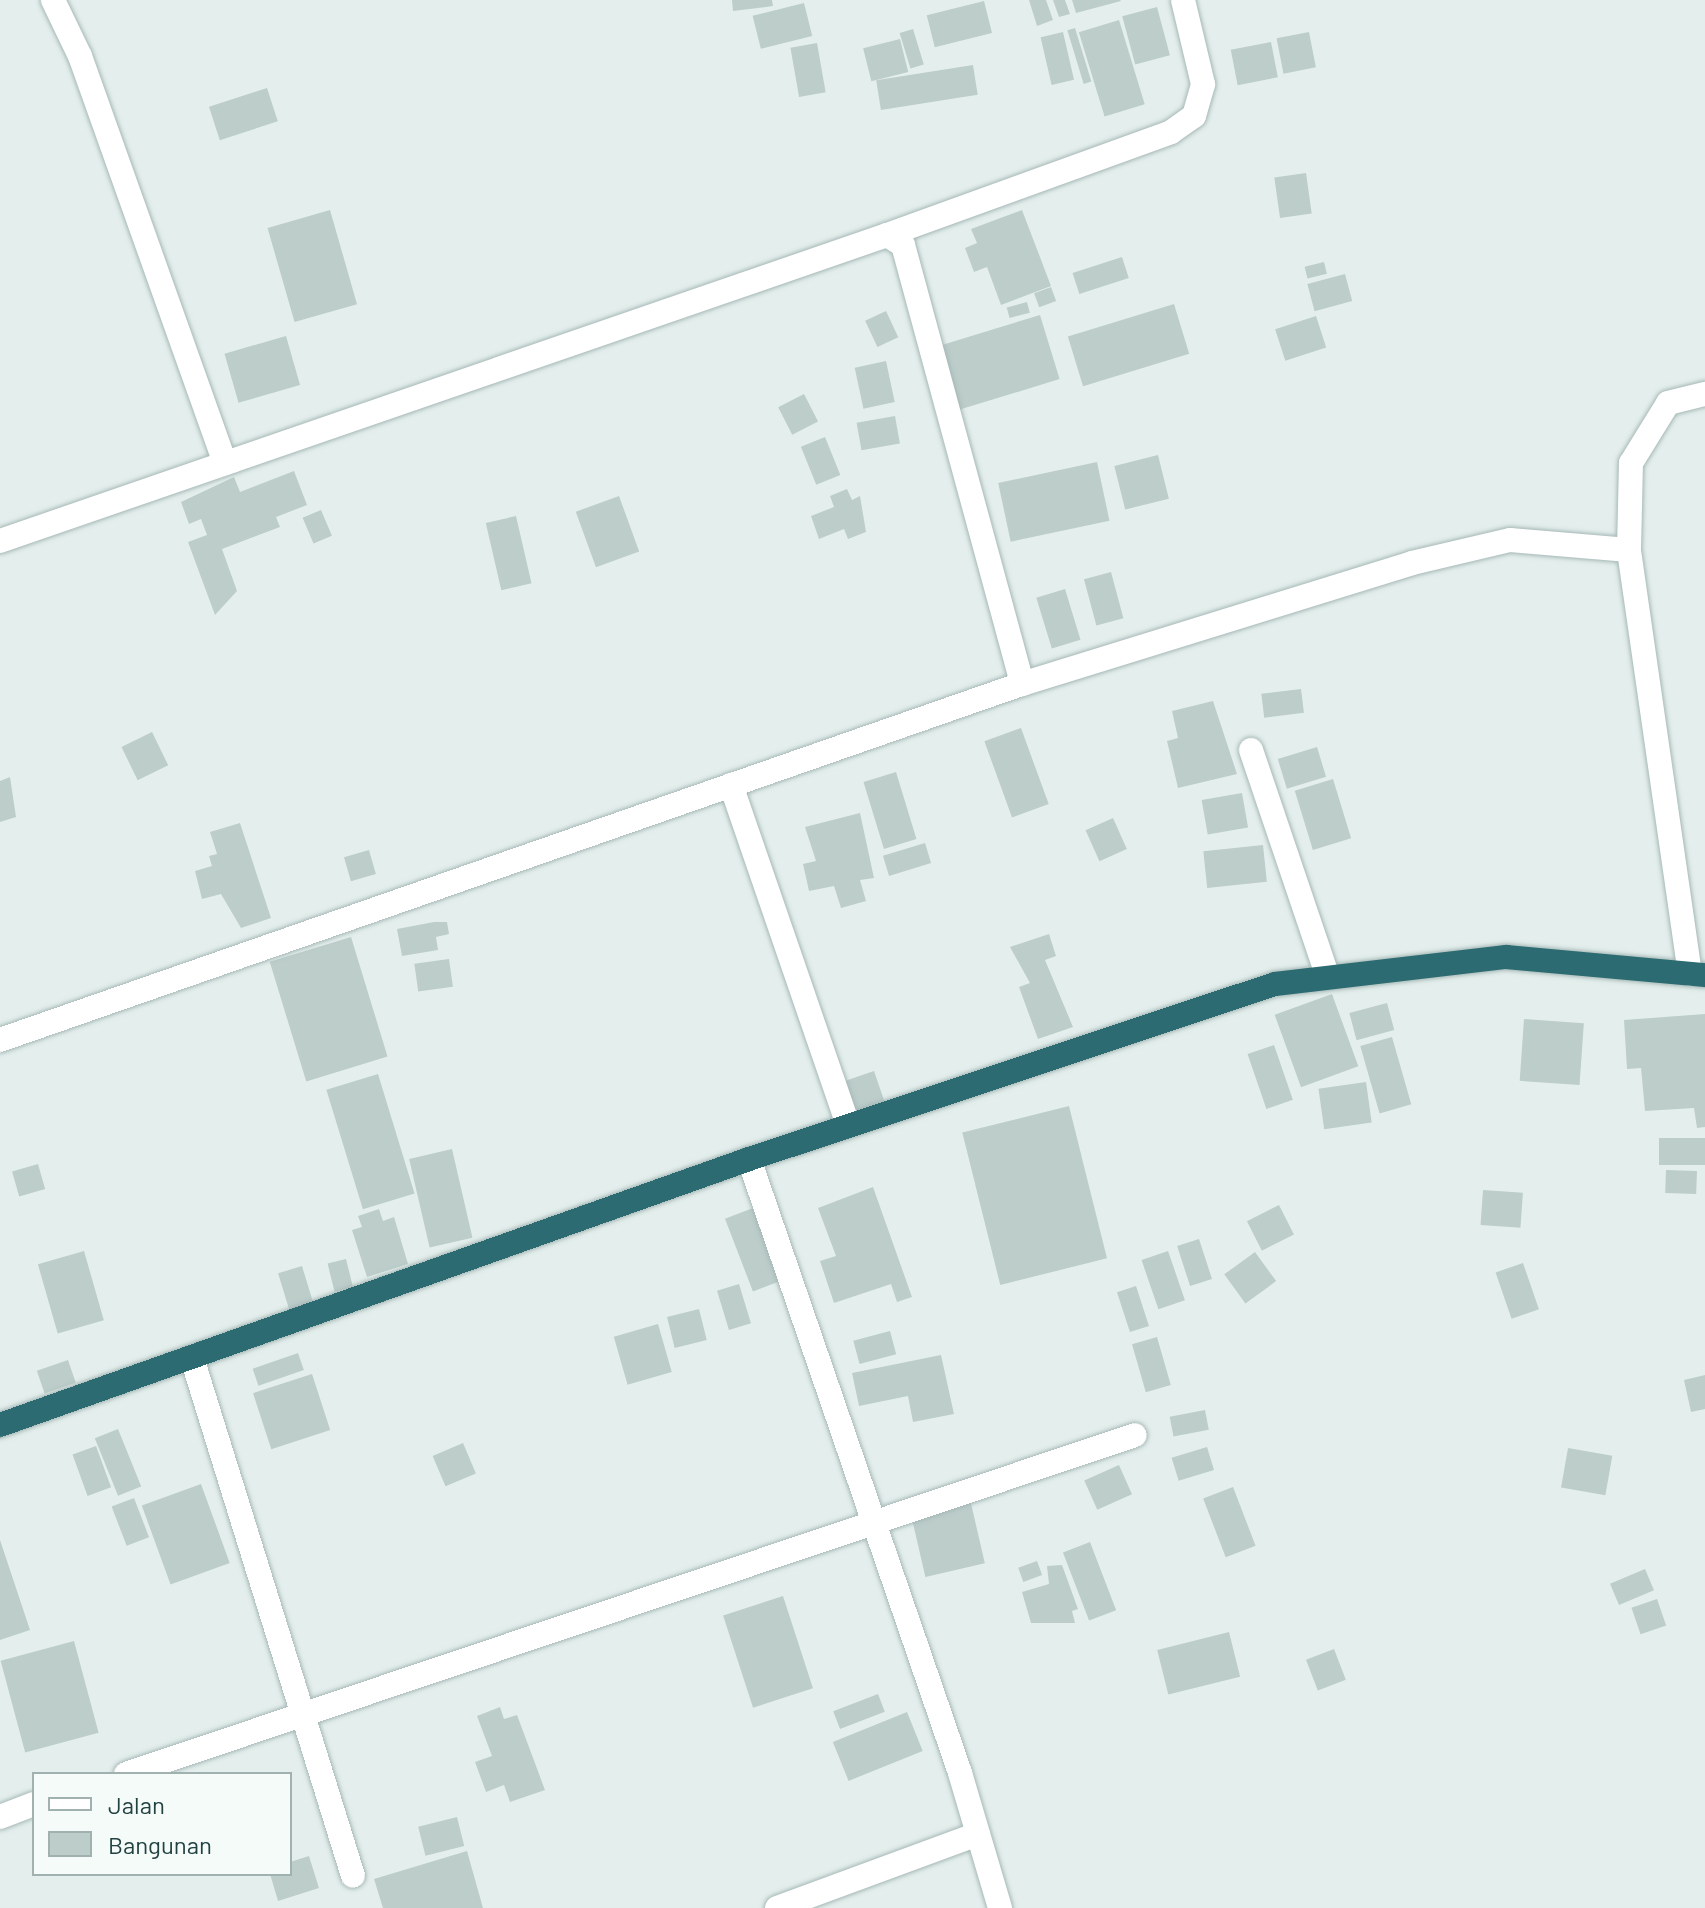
<!DOCTYPE html>
<style>
body{margin:0}
#map{position:relative;width:1705px;height:1908px;overflow:hidden;background:#e4efed;font-family:Barlow,sans-serif}
div>[style]{position:absolute}
[style*='--x']{left:calc(var(--x)*1px);top:calc(var(--y)*1px);width:calc(var(--w)*1px);rotate:calc(var(--a)*1deg)}
.building>*{inset:0;background:#bccdca;transform-origin:0 0}
.roads{filter:drop-shadow(0 0 2px #a6b8b6) drop-shadow(0 0 2px #a6b8b6)}
.minor>*{height:24px;margin:-12px;padding:0 12px;transform-origin:12px;border-radius:12px;background:#fff}
.highway>*{height:24px;margin:-12px;padding:0 12px;transform-origin:12px;border-radius:12px;background:#2b6b71}
span{translate:-50% -50%;white-space:nowrap;text-align:center;line-height:1.15;-webkit-text-stroke:8px #f5fbf9;paint-order:stroke}
.legend{position:absolute;left:32px;top:1772px;width:260px;height:104px;box-sizing:border-box;background:#f5fbf9;border:2px solid #a1b1b0;margin:0;padding:10px 14px;list-style:none;font-size:24px;color:#224242}
.legend li{display:flex;align-items:center;gap:16px;height:40px}
.legend b{width:40px;border:2px solid #a1b1b0}
</style>
<div id="map">
<div class="building">
<div style="clip-path:polygon(732px 0,772px 0,773px 6px,733px 11px)"></div>
<div style="clip-path:polygon(1029px 0,1046px 0,1053px 20px,1037px 26px)"></div>
<div style="clip-path:polygon(1053px 0,1065px 0,1070px 14px,1059px 17px)"></div>
<div style="clip-path:polygon(1072px 0,1120px 0,1121px 1px,1076px 13px)"></div>
<div style="left:984px;top:1px;width:33px;height:59px;rotate:76deg"></div>
<div style="left:804px;top:3px;width:34px;height:53px;rotate:76deg"></div>
<div style="left:1157px;top:7px;width:50px;height:36px;rotate:75deg"></div>
<div style="left:1119px;top:20px;width:88px;height:42px;rotate:73deg"></div>
<div style="left:1075px;top:28px;width:56px;height:8px;rotate:73deg"></div>
<div style="left:913px;top:29px;width:37px;height:14px;rotate:73deg"></div>
<div style="left:1063px;top:32px;width:49px;height:23px;rotate:77deg"></div>
<div style="left:1309px;top:32px;width:36px;height:33px;rotate:79deg"></div>
<div style="left:900px;top:39px;width:34px;height:38px;rotate:76deg"></div>
<div style="left:1271px;top:42px;width:36px;height:41px;rotate:79deg"></div>
<div style="left:817px;top:43px;width:50px;height:27px;rotate:80deg"></div>
<div style="left:973px;top:65px;width:30px;height:98px;rotate:81deg"></div>
<div style="left:267px;top:88px;width:35px;height:61px;rotate:72deg"></div>
<div style="left:1306px;top:173px;width:41px;height:32px;rotate:82deg"></div>
<div style="left:330px;top:210px;width:98px;height:65px;rotate:74deg"></div>
<div style="clip-path:polygon(1022px 210px,1051px 286px,1001px 305px,987px 267px,974px 272px,965px 248px,977px 243px,971px 229px)"></div>
<div style="left:1122px;top:257px;width:22px;height:52px;rotate:72deg"></div>
<div style="left:1324px;top:262px;width:12px;height:20px;rotate:76deg"></div>
<div style="left:1345px;top:274px;width:28px;height:39px;rotate:75deg"></div>
<div style="left:1051px;top:287px;width:15px;height:18px;rotate:70deg"></div>
<div style="left:1027px;top:302px;width:11px;height:21px;rotate:75deg"></div>
<div style="left:1174px;top:304px;width:52px;height:111px;rotate:73deg"></div>
<div style="left:886px;top:311px;width:29px;height:23px;rotate:65deg"></div>
<div style="left:1040px;top:315px;width:67px;height:106px;rotate:73deg"></div>
<div style="left:1316px;top:316px;width:33px;height:43px;rotate:72deg"></div>
<div style="left:286px;top:336px;width:51px;height:64px;rotate:74deg"></div>
<div style="left:886px;top:361px;width:42px;height:32px;rotate:78deg"></div>
<div style="left:804px;top:394px;width:31px;height:29px;rotate:63deg"></div>
<div style="left:895px;top:416px;width:28px;height:39px;rotate:80deg"></div>
<div style="left:825px;top:437px;width:41px;height:26px;rotate:68deg"></div>
<div style="left:1158px;top:455px;width:45px;height:45px;rotate:76deg"></div>
<div style="left:1097px;top:462px;width:60px;height:101px;rotate:78deg"></div>
<div style="clip-path:polygon(294px 471px,307px 505px,276px 517px,280px 527px,222px 549px,237px 591px,215px 615px,188px 542px,207px 535px,201px 519px,189px 524px,181px 502px,234px 477px,240px 492px)"></div>
<div style="clip-path:polygon(847px 489px,852px 500px,860px 496px,866px 532px,848px 539px,844px 529px,819px 539px,811px 516px,834px 507px,830px 496px)"></div>
<div style="left:619px;top:496px;width:59px;height:46px;rotate:70deg"></div>
<div style="left:321px;top:510px;width:28px;height:20px;rotate:67deg"></div>
<div style="left:516px;top:516px;width:69px;height:31px;rotate:77deg"></div>
<div style="left:1111px;top:572px;width:48px;height:28px;rotate:75deg"></div>
<div style="left:1065px;top:589px;width:53px;height:30px;rotate:73deg"></div>
<div style="left:1301px;top:689px;width:24px;height:40px;rotate:83deg"></div>
<div style="clip-path:polygon(1213px 701px,1237px 774px,1178px 788px,1167px 741px,1178px 738px,1172px 711px)"></div>
<div style="left:1021px;top:728px;width:81px;height:39px;rotate:70deg"></div>
<div style="left:152px;top:732px;width:37px;height:34px;rotate:64deg"></div>
<div style="left:1317px;top:747px;width:31px;height:41px;rotate:73deg"></div>
<div style="left:896px;top:772px;width:70px;height:34px;rotate:73deg"></div>
<div style="clip-path:polygon(10px 777px,16px 817px,0 822px,0 781px)"></div>
<div style="left:1333px;top:779px;width:62px;height:40px;rotate:73deg"></div>
<div style="left:1242px;top:793px;width:35px;height:41px;rotate:80deg"></div>
<div style="clip-path:polygon(860px 813px,874px 878px,860px 880px,866px 901px,841px 908px,834px 886px,809px 891px,803px 864px,816px 861px,805px 827px)"></div>
<div style="left:1113px;top:818px;width:34px;height:30px;rotate:66deg"></div>
<div style="clip-path:polygon(240px 823px,271px 918px,241px 928px,221px 894px,202px 899px,195px 871px,212px 866px,209px 856px,217px 854px,210px 832px)"></div>
<div style="left:925px;top:843px;width:21px;height:44px;rotate:73deg"></div>
<div style="left:1263px;top:845px;width:37px;height:60px;rotate:84deg"></div>
<div style="left:369px;top:850px;width:25px;height:26px;rotate:74deg"></div>
<div style="clip-path:polygon(434px 922px,447px 922px,449px 934px,436px 937px,438px 950px,402px 956px,397px 929px)"></div>
<div style="clip-path:polygon(1049px 934px,1056px 956px,1045px 960px,1073px 1027px,1038px 1039px,1019px 987px,1030px 983px,1010px 947px)"></div>
<div style="left:351px;top:937px;width:125px;height:85px;rotate:73deg"></div>
<div style="left:449px;top:959px;width:28px;height:35px;rotate:82deg"></div>
<div style="left:1332px;top:994px;width:77px;height:61px;rotate:70deg"></div>
<div style="left:1387px;top:1003px;width:28px;height:39px;rotate:75deg"></div>
<div style="clip-path:polygon(1705px 1014px,1705px 1127px,1697px 1128px,1694px 1108px,1645px 1111px,1641px 1068px,1627px 1069px,1624px 1020px)"></div>
<div style="left:1524px;top:1019px;width:60px;height:62px;rotate:4deg"></div>
<div style="left:1392px;top:1037px;width:70px;height:33px;rotate:74deg"></div>
<div style="left:1274px;top:1045px;width:58px;height:28px;rotate:71deg"></div>
<div style="left:874px;top:1071px;width:34px;height:30px;rotate:71deg"></div>
<div style="left:378px;top:1074px;width:125px;height:54px;rotate:73deg"></div>
<div style="left:1366px;top:1082px;width:41px;height:48px;rotate:82deg"></div>
<div style="left:1069px;top:1106px;width:157px;height:110px;rotate:76deg"></div>
<div style="left:1705px;top:1138px;width:27px;height:46px;rotate:90deg"></div>
<div style="left:452px;top:1149px;width:91px;height:44px;rotate:77deg"></div>
<div style="left:38px;top:1164px;width:26px;height:27px;rotate:74deg"></div>
<div style="left:1666px;top:1170px;width:31px;height:23px;rotate:2deg"></div>
<div style="clip-path:polygon(873px 1187px,912px 1297px,897px 1302px,891px 1284px,834px 1303px,820px 1261px,836px 1256px,818px 1208px)"></div>
<div style="left:1483px;top:1190px;width:40px;height:35px;rotate:4deg"></div>
<div style="left:1279px;top:1205px;width:33px;height:36px;rotate:63deg"></div>
<div style="left:753px;top:1208px;width:78px;height:30px;rotate:69deg"></div>
<div style="clip-path:polygon(379px 1209px,383px 1221px,394px 1217px,408px 1264px,367px 1277px,352px 1230px,362px 1227px,358px 1216px)"></div>
<div style="left:1199px;top:1239px;width:42px;height:23px;rotate:72deg"></div>
<div style="left:84px;top:1251px;width:72px;height:48px;rotate:74deg"></div>
<div style="left:1168px;top:1251px;width:52px;height:28px;rotate:71deg"></div>
<div style="left:1255px;top:1252px;width:36px;height:38px;rotate:54deg"></div>
<div style="left:346px;top:1259px;width:29px;height:19px;rotate:76deg"></div>
<div style="left:1523px;top:1263px;width:49px;height:29px;rotate:71deg"></div>
<div style="left:302px;top:1266px;width:41px;height:25px;rotate:73deg"></div>
<div style="left:739px;top:1284px;width:41px;height:23px;rotate:73deg"></div>
<div style="left:1136px;top:1286px;width:42px;height:20px;rotate:72deg"></div>
<div style="left:699px;top:1309px;width:32px;height:33px;rotate:76deg"></div>
<div style="left:658px;top:1324px;width:50px;height:46px;rotate:74deg"></div>
<div style="left:890px;top:1331px;width:24px;height:38px;rotate:75deg"></div>
<div style="left:1157px;top:1337px;width:50px;height:26px;rotate:74deg"></div>
<div style="left:298px;top:1353px;width:18px;height:48px;rotate:71deg"></div>
<div style="clip-path:polygon(941px 1355px,954px 1414px,913px 1422px,908px 1396px,859px 1406px,852px 1373px)"></div>
<div style="left:68px;top:1360px;width:24px;height:33px;rotate:71deg"></div>
<div style="left:312px;top:1374px;width:59px;height:62px;rotate:72deg"></div>
<div style="clip-path:polygon(1705px 1375px,1705px 1409px,1691px 1412px,1684px 1380px)"></div>
<div style="left:1205px;top:1410px;width:20px;height:36px;rotate:79deg"></div>
<div style="left:118px;top:1429px;width:62px;height:25px;rotate:68deg"></div>
<div style="left:463px;top:1443px;width:33px;height:33px;rotate:67deg"></div>
<div style="left:96px;top:1446px;width:44px;height:25px;rotate:70deg"></div>
<div style="left:1207px;top:1447px;width:24px;height:37px;rotate:73deg"></div>
<div style="left:1568px;top:1448px;width:45px;height:40px;rotate:10deg"></div>
<div style="left:1119px;top:1465px;width:32px;height:38px;rotate:66deg"></div>
<div style="left:201px;top:1484px;width:84px;height:63px;rotate:70deg"></div>
<div style="left:1233px;top:1487px;width:63px;height:32px;rotate:69deg"></div>
<div style="left:134px;top:1498px;width:42px;height:24px;rotate:69deg"></div>
<div style="left:970px;top:1499px;width:66px;height:61px;rotate:77deg"></div>
<div style="clip-path:polygon(0 1540px,30px 1630px,0 1640px)"></div>
<div style="left:1090px;top:1542px;width:73px;height:29px;rotate:69deg"></div>
<div style="left:1037px;top:1561px;width:15px;height:20px;rotate:70deg"></div>
<div style="clip-path:polygon(1062px 1565px,1078px 1609px,1072px 1611px,1075px 1623px,1031px 1623px,1022px 1592px,1049px 1584px,1047px 1566px)"></div>
<div style="left:1645px;top:1569px;width:23px;height:38px;rotate:67deg"></div>
<div style="left:783px;top:1596px;width:97px;height:63px;rotate:72deg"></div>
<div style="left:1657px;top:1599px;width:28px;height:27px;rotate:71deg"></div>
<div style="left:1229px;top:1632px;width:46px;height:74px;rotate:76deg"></div>
<div style="left:74px;top:1641px;width:95px;height:76px;rotate:75deg"></div>
<div style="left:1334px;top:1649px;width:33px;height:30px;rotate:69deg"></div>
<div style="left:878px;top:1694px;width:19px;height:48px;rotate:69deg"></div>
<div style="clip-path:polygon(500px 1707px,504px 1719px,517px 1715px,545px 1790px,510px 1802px,504px 1785px,486px 1792px,475px 1762px,492px 1756px,477px 1716px)"></div>
<div style="left:907px;top:1712px;width:42px;height:80px;rotate:68deg"></div>
<div style="left:457px;top:1817px;width:30px;height:40px;rotate:76deg"></div>
<div style="clip-path:polygon(467px 1851px,483px 1908px,383px 1908px,374px 1879px)"></div>
<div style="clip-path:polygon(309px 1856px,319px 1888px,278px 1901px,270px 1874px,290px 1874px,290px 1862px)"></div>
</div>
<div class="roads">
<div class="minor">
<div style="--x:53;--y:0;--w:62;--a:64.3"></div>
<div style="--x:80;--y:56;--w:432;--a:70.4"></div>
<div style="--x:887;--y:235;--w:302;--a:-19.9"></div>
<div style="--x:1171;--y:132;--w:28;--a:-35"></div>
<div style="--x:1194;--y:116;--w:33;--a:-74"></div>
<div style="--x:1203;--y:84;--w:86;--a:-103.4"></div>
<div style="--x:0;--y:541;--w:938;--a:-19.03"></div>
<div style="--x:887;--y:235;--w:19;--a:32"></div>
<div style="--x:903;--y:245;--w:455;--a:74.8"></div>
<div style="--x:1251;--y:750;--w:237;--a:71.3"></div>
<div style="--x:731;--y:785;--w:360;--a:71"></div>
<div style="--x:1690;--y:974;--w:428;--a:-98.2"></div>
<div style="--x:1629;--y:550;--w:87;--a:-88.7"></div>
<div style="--x:1631;--y:463;--w:70;--a:-58.3"></div>
<div style="--x:1668;--y:403;--w:38;--a:-14"></div>
<div style="--x:0;--y:1040;--w:1082;--a:-19.21"></div>
<div style="--x:1022;--y:684;--w:408;--a:-17.2"></div>
<div style="--x:1412;--y:563;--w:101;--a:-13.2"></div>
<div style="--x:1510;--y:540;--w:119;--a:4.8"></div>
<div style="--x:749;--y:1159;--w:649;--a:71.03"></div>
<div style="--x:960;--y:1773;--w:141;--a:73.5"></div>
<div style="--x:192;--y:1358;--w:542;--a:72.73"></div>
<div style="--x:126;--y:1774;--w:1064;--a:-18.57"></div>
<div style="--x:0;--y:1817;--w:36;--a:-21"></div>
<div style="--x:777;--y:1908;--w:214;--a:-20.2"></div>
</div>
<div class="highway">
<div style="--x:0;--y:1425;--w:795;--a:-19.55"></div>
<div style="--x:749;--y:1159;--w:554;--a:-18.4"></div>
<div style="--x:1275;--y:984;--w:233;--a:-6.7"></div>
<div style="--x:1506;--y:957;--w:200;--a:5.2"></div>
</div>
</div>
<ul class="legend">
<li><b style="height:10px;background:#fff"></b>Jalan</li>
<li><b style="height:22px;background:#bccdca"></b>Bangunan</li>
</ul>
</div>
